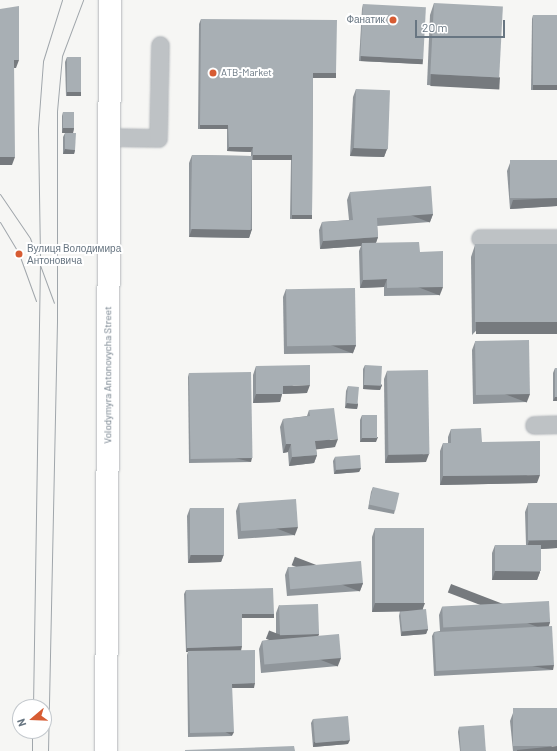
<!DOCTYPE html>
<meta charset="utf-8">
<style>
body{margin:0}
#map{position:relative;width:557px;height:751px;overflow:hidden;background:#f6f6f4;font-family:Barlow,sans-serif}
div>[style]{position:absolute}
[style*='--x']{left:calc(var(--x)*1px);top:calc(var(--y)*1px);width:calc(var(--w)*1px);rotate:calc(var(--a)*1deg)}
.roads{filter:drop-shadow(0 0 1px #b3b7bb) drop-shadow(0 0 1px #b3b7bb)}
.lane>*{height:17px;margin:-8.5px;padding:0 8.5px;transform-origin:8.5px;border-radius:8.5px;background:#bec2c5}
.secondary>*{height:22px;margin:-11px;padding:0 11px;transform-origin:11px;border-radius:11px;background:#fff}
.tram>*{height:1px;margin:-0.5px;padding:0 0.5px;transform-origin:0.5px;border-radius:0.5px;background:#a0a6ab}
.wall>*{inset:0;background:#90969b}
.shaded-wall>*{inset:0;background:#767a7e;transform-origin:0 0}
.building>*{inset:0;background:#a8afb4;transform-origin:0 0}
.dots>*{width:11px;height:11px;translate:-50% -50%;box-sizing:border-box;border:2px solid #fff;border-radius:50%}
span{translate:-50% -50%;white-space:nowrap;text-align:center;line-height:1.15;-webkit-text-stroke:4px #fff;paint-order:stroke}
.poi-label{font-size:10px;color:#687682}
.right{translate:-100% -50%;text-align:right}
.left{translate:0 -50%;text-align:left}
.street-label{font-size:10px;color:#687682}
.north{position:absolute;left:12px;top:699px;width:40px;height:40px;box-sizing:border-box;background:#fff;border:1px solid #c3c8cd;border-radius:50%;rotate:251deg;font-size:11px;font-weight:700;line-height:16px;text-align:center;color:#687682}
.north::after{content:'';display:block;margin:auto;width:14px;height:18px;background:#d75c33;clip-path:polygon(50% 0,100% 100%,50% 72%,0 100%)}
.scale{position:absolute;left:415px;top:20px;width:90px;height:18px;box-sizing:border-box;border:2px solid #687682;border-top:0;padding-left:5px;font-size:12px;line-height:14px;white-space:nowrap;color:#687682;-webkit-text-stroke:3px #fff;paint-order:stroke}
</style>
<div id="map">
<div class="roads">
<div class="lane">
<div style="--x:109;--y:137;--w:49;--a:1.2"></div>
<div style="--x:158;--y:138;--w:93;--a:-88.8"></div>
<div style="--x:480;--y:238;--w:77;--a:0"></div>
<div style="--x:534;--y:425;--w:23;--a:-2"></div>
</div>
<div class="secondary">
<div style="--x:106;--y:751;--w:751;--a:-89.69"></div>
</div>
</div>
<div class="tram">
<div style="--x:0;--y:194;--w:53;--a:55.7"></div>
<div style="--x:30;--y:238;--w:69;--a:69.7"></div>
<div style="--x:0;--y:222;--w:37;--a:59"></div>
<div style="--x:19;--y:254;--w:50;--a:70.1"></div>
<div style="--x:33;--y:707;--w:450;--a:-89.1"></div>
<div style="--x:40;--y:257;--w:129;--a:-90.9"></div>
<div style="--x:38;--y:128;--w:67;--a:-85.7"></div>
<div style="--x:43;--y:61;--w:64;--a:-72.7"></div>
<div style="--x:32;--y:751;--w:20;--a:-90"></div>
<div style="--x:48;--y:751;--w:430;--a:-88.8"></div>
<div style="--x:57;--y:321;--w:210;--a:-90"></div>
<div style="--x:57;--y:111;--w:55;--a:-84.8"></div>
<div style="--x:62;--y:56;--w:60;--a:-69.4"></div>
</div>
<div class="wall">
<div style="clip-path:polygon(434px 3px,500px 78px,495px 89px,427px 85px,430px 15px)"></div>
<div style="clip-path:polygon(363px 4px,423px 59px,422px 64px,359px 61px,362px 9px)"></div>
<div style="clip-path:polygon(533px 15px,557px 15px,557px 90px,531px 90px,532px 19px)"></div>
<div style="clip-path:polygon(201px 19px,336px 73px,335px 78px,313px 78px,312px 215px,311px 219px,290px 219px,291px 160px,252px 160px,252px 229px,249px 238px,189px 237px,189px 163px,192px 155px,251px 156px,251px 152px,227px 151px,227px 129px,198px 129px,199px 24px)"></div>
<div style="clip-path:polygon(67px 57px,80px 96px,66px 96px,65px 62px)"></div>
<div style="clip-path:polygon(356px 89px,387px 149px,384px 157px,350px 156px,353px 97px)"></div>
<div style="clip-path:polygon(63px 112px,74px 128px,73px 133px,62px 133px,62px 116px)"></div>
<div style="clip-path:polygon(65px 133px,75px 150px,74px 154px,63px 154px,63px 137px)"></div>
<div style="clip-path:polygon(557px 160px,557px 206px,510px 209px,507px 171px,510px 163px)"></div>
<div style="clip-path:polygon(350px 192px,433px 214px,430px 222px,377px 226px,378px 237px,376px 243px,420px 252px,440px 295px,384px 296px,384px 287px,360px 288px,359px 251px,361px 246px,320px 249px,319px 230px,322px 222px,349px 220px,347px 200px)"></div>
<div style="clip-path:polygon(557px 244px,472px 335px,471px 257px,475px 245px)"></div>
<div style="clip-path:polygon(286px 289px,356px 345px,353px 353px,284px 354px,283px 297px)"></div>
<div style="clip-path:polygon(475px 342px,527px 402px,473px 404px,472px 350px)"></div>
<div style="clip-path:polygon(365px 365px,382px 385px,380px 390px,363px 389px,363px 369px)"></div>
<div style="clip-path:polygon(256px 366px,307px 393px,282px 394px,280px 402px,253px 403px,253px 375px)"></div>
<div style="clip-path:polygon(555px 368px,557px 401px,553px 401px,553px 373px)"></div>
<div style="clip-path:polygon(387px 371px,426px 462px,385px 463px,384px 379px)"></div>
<div style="clip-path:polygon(189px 373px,251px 462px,189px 463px,188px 377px)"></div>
<div style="clip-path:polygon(348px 386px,358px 404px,357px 409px,345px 408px,346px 391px)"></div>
<div style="clip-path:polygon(309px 410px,335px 447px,316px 449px,317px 455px,314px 463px,289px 466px,288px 452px,283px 453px,280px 427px,283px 419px,307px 416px)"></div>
<div style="clip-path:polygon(362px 415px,376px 442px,360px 442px,360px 420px)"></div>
<div style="clip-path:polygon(451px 429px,482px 442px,537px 483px,440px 485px,440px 451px,443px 443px,448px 443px,448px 437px)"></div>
<div style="clip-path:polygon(335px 457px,361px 468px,359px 472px,334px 474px,333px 461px)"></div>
<div style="clip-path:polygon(373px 487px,395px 510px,394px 514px,368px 509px,371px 492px)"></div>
<div style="clip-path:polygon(239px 503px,295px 535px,238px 539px,236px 511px)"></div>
<div style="clip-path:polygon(557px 503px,557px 548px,541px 549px,540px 572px,537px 580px,492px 580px,492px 553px,495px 545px,526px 545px,525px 512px,528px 504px)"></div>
<div style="clip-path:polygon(190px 508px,224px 554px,221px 562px,188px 563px,187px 516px)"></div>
<div style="clip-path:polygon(375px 528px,423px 609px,428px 629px,426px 634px,401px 636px,399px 616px,400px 611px,401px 611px,372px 612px,372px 537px)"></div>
<div style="clip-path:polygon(288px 567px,363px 583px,360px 591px,287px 596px,285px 575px)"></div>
<div style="clip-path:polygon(186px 590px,274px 614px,272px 618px,242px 618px,241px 650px,254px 688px,232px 688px,232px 736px,188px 737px,187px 655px,188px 652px,186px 652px,184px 594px)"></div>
<div style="clip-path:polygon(279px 605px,319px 634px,318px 636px,338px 666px,261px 673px,259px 649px,262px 641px,276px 639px,276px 613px)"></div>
<div style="clip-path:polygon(442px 607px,550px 622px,549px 626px,553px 670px,434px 676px,432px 636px,434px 632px,440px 631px,439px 615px)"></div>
<div style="clip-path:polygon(513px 713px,557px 751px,513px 751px,510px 721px)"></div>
<div style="clip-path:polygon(313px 719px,348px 744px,313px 747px,311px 723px)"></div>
<div style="clip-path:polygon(459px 727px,486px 751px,460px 751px,458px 732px)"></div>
</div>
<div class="shaded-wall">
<div style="left:361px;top:56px;width:62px;height:5px;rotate:3deg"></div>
<div style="clip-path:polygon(14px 60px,19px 60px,16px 68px,11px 68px)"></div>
<div style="left:313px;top:73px;width:23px;height:5px"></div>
<div style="left:431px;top:74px;width:69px;height:12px;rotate:3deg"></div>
<div style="left:533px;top:85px;width:24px;height:5px"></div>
<div style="left:67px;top:92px;width:14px;height:4px"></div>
<div style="left:200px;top:125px;width:28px;height:4px"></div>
<div style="clip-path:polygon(63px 128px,74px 128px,73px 133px,62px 133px)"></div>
<div style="clip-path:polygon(229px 147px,253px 147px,251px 152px,227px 151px)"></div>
<div style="clip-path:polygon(353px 148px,387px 149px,384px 157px,350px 156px)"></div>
<div style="clip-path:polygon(65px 149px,75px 150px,74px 154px,63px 154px)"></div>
<div style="left:253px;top:155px;width:39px;height:5px"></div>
<div style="clip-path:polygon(0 157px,15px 157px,12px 165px,0 165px)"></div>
<div style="clip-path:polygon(557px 198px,557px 206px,510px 209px,513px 200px)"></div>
<div style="left:433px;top:214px;width:9px;height:56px;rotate:111deg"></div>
<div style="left:292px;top:215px;width:20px;height:4px"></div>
<div style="clip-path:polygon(192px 229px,252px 229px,249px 238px,189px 237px)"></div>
<div style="clip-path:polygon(378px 237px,375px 245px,362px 243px,361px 246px,320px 249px,323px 241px)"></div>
<div style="clip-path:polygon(387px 279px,384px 287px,360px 288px,363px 280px)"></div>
<div style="left:443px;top:287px;width:9px;height:56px;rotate:111deg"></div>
<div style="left:557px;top:322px;width:12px;height:81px;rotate:90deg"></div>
<div style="left:356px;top:345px;width:9px;height:69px;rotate:111deg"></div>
<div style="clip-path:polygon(310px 385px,307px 393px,282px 394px,280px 402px,253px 403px,256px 394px,283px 386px)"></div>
<div style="clip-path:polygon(364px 385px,382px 385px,380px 390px,363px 389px)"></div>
<div style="left:530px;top:394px;width:9px;height:53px;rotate:111deg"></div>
<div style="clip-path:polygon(555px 397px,557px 397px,557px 401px,553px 401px)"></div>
<div style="clip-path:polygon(347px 403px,358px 404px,357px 409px,345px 408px)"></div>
<div style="clip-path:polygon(378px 437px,376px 442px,360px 442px,362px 438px)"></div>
<div style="clip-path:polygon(338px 439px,335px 447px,312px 450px,315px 441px)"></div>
<div style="clip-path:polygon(286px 444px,291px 444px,288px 452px,283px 453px)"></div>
<div style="clip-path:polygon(429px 454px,426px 462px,385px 463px,388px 455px)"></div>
<div style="clip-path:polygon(317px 455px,314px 463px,289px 466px,292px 457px)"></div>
<div style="left:252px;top:458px;width:4px;height:62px;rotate:104deg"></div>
<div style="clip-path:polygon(361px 468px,359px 472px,334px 474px,336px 470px)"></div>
<div style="clip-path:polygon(540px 475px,537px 483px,440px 485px,443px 476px)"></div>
<div style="left:298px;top:527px;width:9px;height:57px;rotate:111deg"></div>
<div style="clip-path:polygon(557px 540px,557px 548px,526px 550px,529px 541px)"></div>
<div style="clip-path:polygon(224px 554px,221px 562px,188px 563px,191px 555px)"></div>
<div style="clip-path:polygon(495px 571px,540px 572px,537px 580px,492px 580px)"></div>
<div style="left:363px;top:583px;width:9px;height:73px;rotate:111deg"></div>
<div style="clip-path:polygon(375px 603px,425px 603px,422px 611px,372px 612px)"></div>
<div style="left:242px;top:614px;width:32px;height:4px"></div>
<div style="left:550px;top:622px;width:9px;height:106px;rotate:111deg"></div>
<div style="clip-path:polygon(428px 629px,426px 634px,401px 636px,402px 631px)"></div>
<div style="clip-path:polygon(319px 634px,316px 642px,276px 643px,279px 635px)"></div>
<div style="clip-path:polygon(242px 646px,241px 651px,186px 652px,187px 648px)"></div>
<div style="left:341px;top:658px;width:9px;height:77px;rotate:111deg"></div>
<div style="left:554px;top:665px;width:5px;height:118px;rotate:101deg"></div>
<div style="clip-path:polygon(255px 683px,254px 688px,231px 688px,232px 684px)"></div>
<div style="left:234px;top:732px;width:4px;height:44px;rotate:117deg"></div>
<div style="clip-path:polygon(350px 740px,348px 744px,313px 747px,314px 742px)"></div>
<div style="clip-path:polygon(557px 746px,557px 751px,517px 751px,517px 750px)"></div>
</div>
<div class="building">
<div style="left:434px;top:3px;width:69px;height:71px;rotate:3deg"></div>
<div style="left:363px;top:4px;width:63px;height:52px;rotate:3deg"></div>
<div style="clip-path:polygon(19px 6px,19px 60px,14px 60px,15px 157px,0 157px,0 9px)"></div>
<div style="left:533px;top:15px;width:24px;height:70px"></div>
<div style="clip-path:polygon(201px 19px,337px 20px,336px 73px,313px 73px,312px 215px,292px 215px,292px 155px,253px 155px,253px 147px,229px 147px,228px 125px,200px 125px)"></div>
<div style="left:67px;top:57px;width:14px;height:35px"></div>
<div style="left:356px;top:89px;width:34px;height:59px;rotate:2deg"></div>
<div style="left:63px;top:112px;width:11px;height:16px"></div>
<div style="clip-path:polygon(65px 133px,76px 133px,75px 150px,65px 149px)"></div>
<div style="left:192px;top:155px;width:60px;height:74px;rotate:1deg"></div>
<div style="left:557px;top:160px;width:38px;height:47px;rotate:90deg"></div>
<div style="clip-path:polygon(431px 186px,433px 214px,377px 218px,378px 237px,323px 241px,322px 222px,353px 220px,350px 192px)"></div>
<div style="clip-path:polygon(419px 242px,420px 252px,443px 251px,443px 287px,387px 288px,387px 279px,363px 280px,362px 243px)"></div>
<div style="left:557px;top:244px;width:78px;height:82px;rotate:90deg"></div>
<div style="left:355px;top:288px;width:57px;height:69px;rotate:89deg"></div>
<div style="left:529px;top:340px;width:54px;height:54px;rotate:89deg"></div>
<div style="clip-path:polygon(310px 365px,310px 385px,283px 386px,283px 394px,256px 394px,256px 366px)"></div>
<div style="left:365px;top:365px;width:17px;height:20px;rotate:3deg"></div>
<div style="left:555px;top:368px;width:2px;height:29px"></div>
<div style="left:428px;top:370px;width:84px;height:41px;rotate:89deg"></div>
<div style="left:251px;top:372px;width:86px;height:62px;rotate:89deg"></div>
<div style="left:348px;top:386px;width:11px;height:17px;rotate:5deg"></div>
<div style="clip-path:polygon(334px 408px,338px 439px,315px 441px,317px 455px,292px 457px,291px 444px,286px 444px,283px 419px,310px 416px,309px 410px)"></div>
<div style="left:362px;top:415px;width:15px;height:23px"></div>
<div style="clip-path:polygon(481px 428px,482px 442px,540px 441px,540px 475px,443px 476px,443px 443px,451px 443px,451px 429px)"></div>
<div style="left:360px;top:455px;width:13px;height:25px;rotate:86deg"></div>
<div style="left:373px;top:487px;width:27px;height:18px;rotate:13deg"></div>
<div style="left:296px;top:499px;width:28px;height:57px;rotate:86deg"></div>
<div style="left:557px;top:503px;width:37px;height:29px;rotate:90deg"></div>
<div style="left:190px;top:508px;width:34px;height:47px"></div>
<div style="left:375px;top:528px;width:49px;height:75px"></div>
<div style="left:495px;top:545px;width:46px;height:26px"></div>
<div style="left:361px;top:561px;width:22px;height:73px;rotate:85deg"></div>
<div style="clip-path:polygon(273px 588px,274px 614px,242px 614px,242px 646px,187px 648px,186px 590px)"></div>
<div style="left:549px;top:601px;width:21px;height:107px;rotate:87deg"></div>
<div style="left:318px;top:604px;width:30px;height:39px;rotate:88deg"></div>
<div style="left:426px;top:609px;width:20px;height:26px;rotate:84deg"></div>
<div style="left:552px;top:626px;width:39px;height:118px;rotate:87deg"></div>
<div style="left:339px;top:634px;width:24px;height:77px;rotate:85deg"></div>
<div style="clip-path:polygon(255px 650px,255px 683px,232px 684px,234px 732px,190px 733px,188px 651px)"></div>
<div style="left:557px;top:708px;width:38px;height:44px;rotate:90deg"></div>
<div style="left:348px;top:716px;width:24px;height:35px;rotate:85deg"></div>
<div style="left:484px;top:725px;width:26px;height:25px;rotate:86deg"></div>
<div style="clip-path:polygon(294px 746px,295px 751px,185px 751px,185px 750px)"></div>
</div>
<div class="dots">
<div style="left:393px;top:20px;background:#d75c33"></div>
<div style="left:213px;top:73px;background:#d75c33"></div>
<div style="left:19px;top:254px;background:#d75c33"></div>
</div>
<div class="poi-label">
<span class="right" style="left:385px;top:20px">Фанатик</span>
<span class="left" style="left:221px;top:73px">ATB-Market</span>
<span class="left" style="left:27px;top:254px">Вулиця Володимира<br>Антоновича</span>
</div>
<div class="street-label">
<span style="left:108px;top:375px;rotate:-90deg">Volodymyra Antonovycha Street</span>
</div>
<div class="north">N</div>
<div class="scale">20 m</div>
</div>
